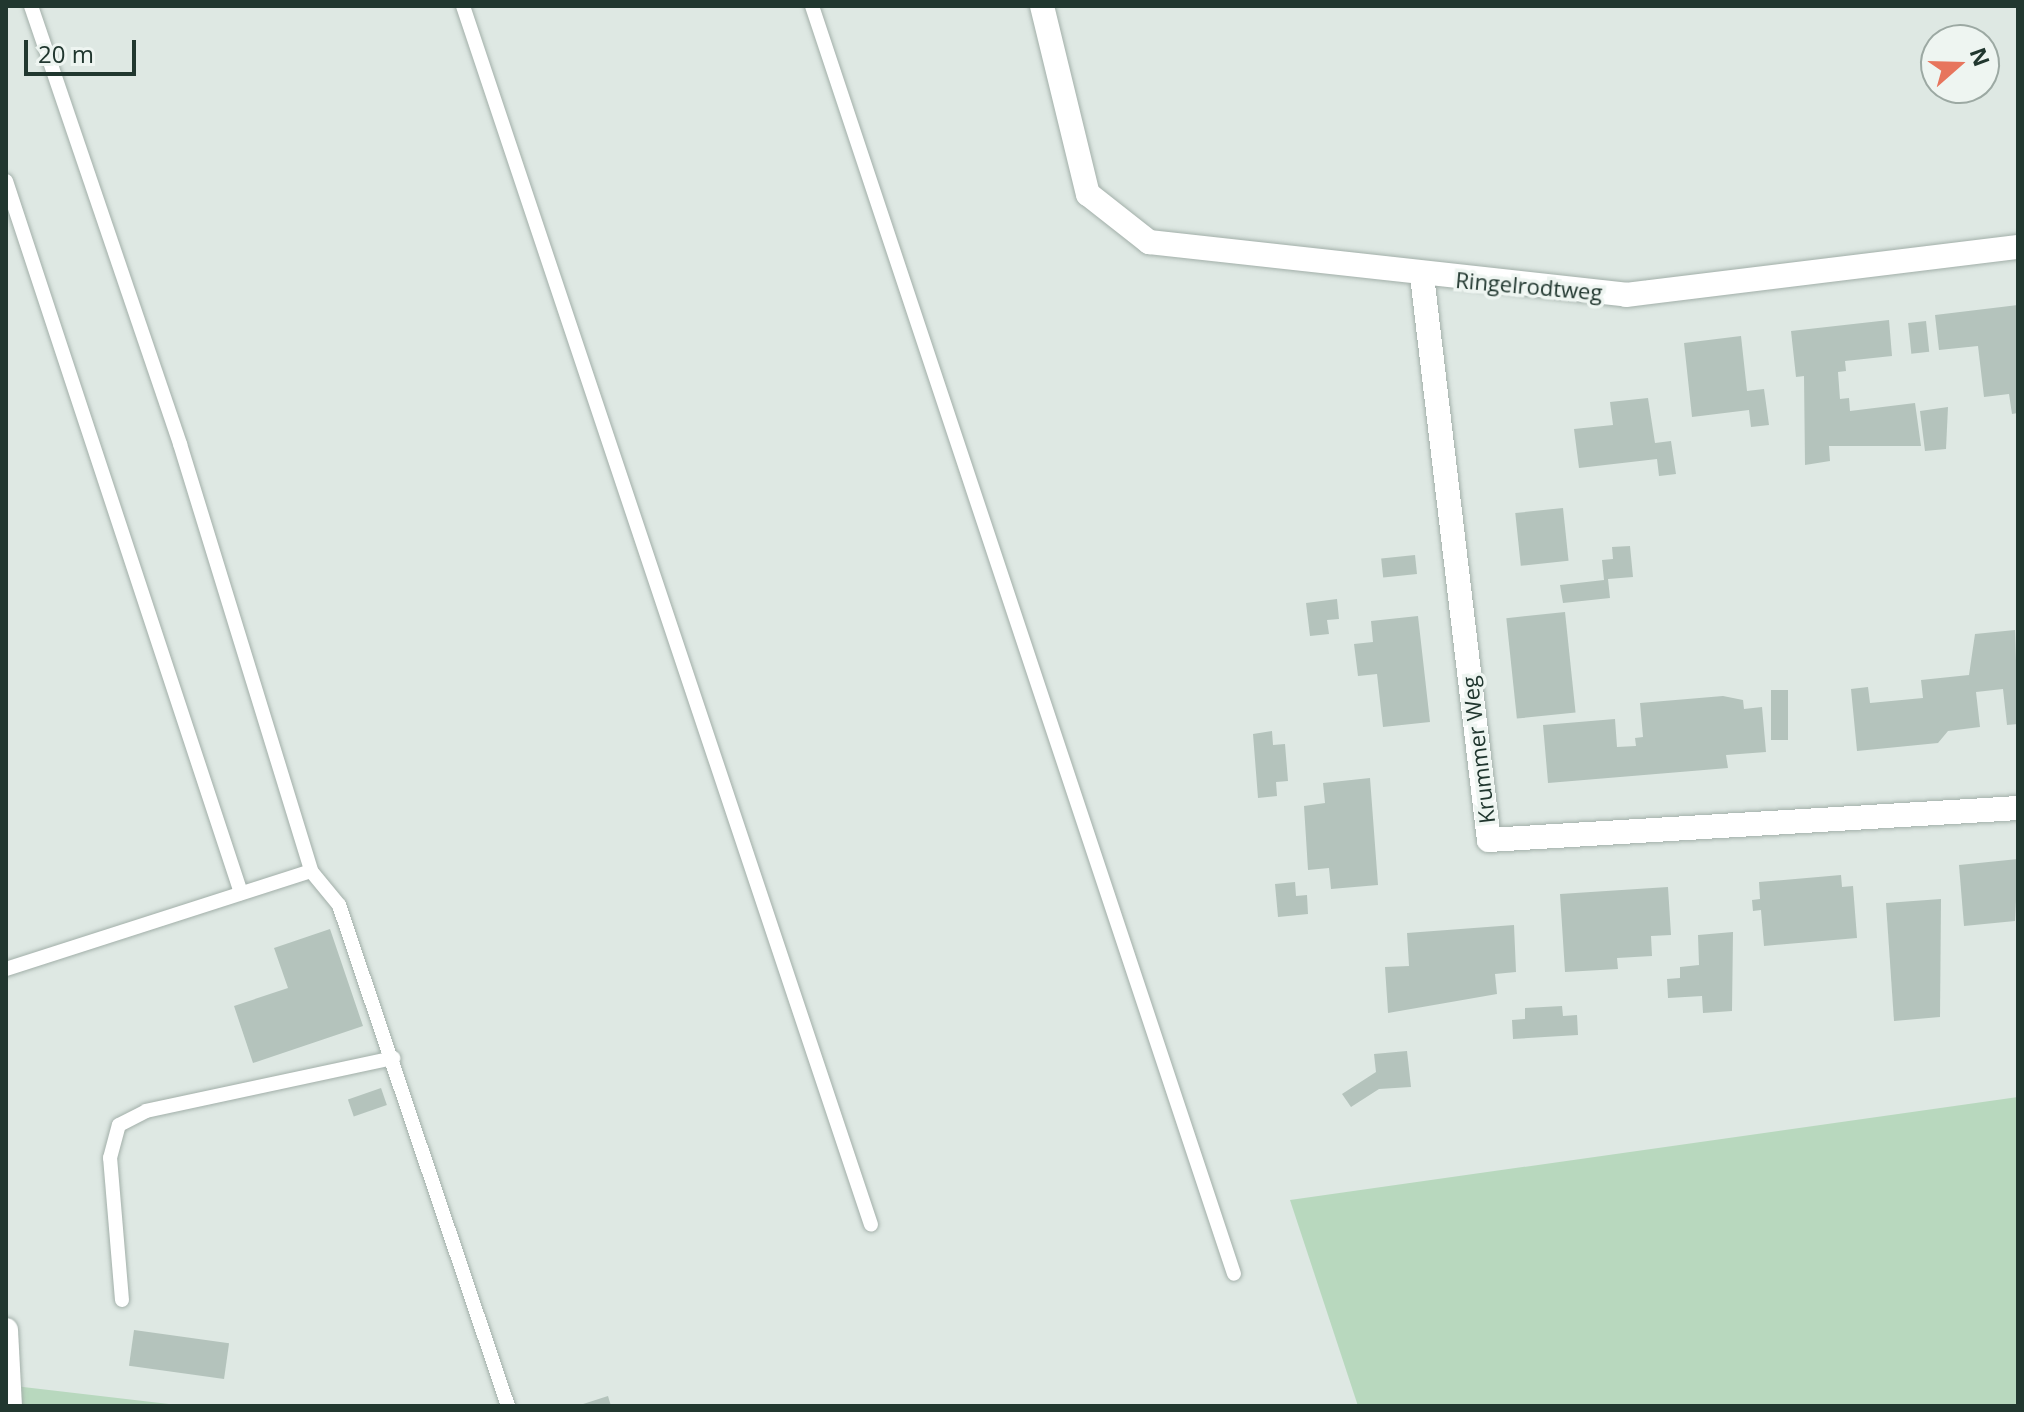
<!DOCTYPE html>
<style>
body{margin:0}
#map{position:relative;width:2024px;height:1412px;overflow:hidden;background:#dee8e3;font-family:"Open Sans",sans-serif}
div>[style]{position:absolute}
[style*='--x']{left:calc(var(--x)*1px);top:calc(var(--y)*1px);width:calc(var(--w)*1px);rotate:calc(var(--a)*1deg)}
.green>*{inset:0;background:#b8d8be}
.building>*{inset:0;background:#b4c3bc;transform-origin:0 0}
.roads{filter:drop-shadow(0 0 2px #a2afa9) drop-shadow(0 0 2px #a2afa9)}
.lane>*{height:14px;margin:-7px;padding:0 7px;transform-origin:7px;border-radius:7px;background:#fff}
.street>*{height:24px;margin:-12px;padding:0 12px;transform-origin:12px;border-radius:12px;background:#fff}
span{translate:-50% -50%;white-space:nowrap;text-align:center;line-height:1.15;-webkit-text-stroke:7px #eef5f1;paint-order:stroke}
.street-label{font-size:22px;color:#21372f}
.frame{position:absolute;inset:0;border:8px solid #21372f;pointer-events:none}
.north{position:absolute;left:1920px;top:24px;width:80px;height:80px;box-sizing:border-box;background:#eef5f1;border:2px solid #9ca9a3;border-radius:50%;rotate:70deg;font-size:22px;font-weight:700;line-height:32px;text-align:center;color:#21372f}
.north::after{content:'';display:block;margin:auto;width:28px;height:36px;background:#e7755d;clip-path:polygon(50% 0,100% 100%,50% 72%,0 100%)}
.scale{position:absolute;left:24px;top:40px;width:112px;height:36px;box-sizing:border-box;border:4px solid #21372f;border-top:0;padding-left:10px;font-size:24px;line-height:28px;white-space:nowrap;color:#21372f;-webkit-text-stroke:6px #eef5f1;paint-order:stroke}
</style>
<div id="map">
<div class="green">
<div style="clip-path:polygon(2018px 1097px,2018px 1406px,1358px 1406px,1290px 1200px)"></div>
<div style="clip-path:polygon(6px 1385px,186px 1406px,6px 1406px)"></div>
</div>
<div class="building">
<div style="clip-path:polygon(2018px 305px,2018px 413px,2012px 414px,2009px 394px,1984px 397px,1978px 346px,1939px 350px,1935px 315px)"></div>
<div style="clip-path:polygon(1889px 320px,1892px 356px,1845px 361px,1846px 371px,1838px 372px,1840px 399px,1849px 398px,1850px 411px,1915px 403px,1921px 446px,1829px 446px,1830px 461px,1805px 465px,1804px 376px,1796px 377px,1791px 331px)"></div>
<div style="left:1926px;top:321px;width:31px;height:18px;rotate:84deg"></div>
<div style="clip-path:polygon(1741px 336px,1747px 391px,1764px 389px,1769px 425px,1751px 427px,1749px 410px,1692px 417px,1684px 343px)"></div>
<div style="clip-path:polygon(1648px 398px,1655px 443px,1671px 441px,1676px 474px,1659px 476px,1657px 459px,1579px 468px,1574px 429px,1613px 425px,1610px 402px)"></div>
<div style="clip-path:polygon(1948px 407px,1946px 449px,1925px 451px,1920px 411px)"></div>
<div style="left:1563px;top:508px;width:53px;height:48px;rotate:84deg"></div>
<div style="clip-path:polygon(1630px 546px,1633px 577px,1608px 579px,1610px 598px,1563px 603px,1560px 585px,1604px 580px,1602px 560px,1613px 559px,1612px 547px)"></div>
<div style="left:1415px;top:555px;width:19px;height:34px;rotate:84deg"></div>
<div style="clip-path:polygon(1337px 599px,1339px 619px,1327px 620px,1329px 634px,1310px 636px,1306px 603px)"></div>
<div style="left:1565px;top:612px;width:101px;height:59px;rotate:84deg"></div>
<div style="clip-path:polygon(1418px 616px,1430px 722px,1383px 727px,1377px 674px,1358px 676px,1354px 644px,1373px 642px,1371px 621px)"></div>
<div style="clip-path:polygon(2015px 630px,2018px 724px,2007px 725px,2003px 689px,1976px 692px,1980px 727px,1948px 731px,1938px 743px,1857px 751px,1851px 689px,1868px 687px,1870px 703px,1923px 698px,1921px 680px,1969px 675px,1975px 634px)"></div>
<div style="left:1771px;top:690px;width:17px;height:50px"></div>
<div style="clip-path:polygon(1723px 696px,1743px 700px,1744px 709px,1762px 707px,1766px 752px,1726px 755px,1728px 768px,1548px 783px,1543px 725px,1615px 719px,1617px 747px,1636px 746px,1635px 738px,1643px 737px,1640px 703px)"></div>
<div style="clip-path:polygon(1272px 731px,1273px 745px,1285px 744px,1288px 781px,1276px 782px,1277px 796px,1258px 798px,1253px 734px)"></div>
<div style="clip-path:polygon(1370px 778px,1378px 885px,1331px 889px,1329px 868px,1308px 870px,1304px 806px,1325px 803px,1323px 783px)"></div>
<div style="clip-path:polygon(2018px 859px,2015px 921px,1964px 926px,1959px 865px)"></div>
<div style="clip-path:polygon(1841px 875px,1842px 887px,1853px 886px,1857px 938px,1764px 946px,1761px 910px,1753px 911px,1752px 900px,1760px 899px,1759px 882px)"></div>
<div style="clip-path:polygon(1295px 882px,1296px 896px,1307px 895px,1308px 914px,1278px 917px,1275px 884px)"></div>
<div style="clip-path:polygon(1668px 887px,1671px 935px,1651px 936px,1652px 956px,1617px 958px,1618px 969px,1565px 972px,1560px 894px)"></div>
<div style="clip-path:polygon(1941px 899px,1940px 1017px,1894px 1021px,1886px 903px)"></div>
<div style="clip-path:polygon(1514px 925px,1516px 972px,1495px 974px,1497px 994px,1388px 1013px,1385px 967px,1409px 966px,1407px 933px)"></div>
<div style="clip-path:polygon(330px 929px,363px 1026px,253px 1063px,234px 1006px,288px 988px,274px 948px)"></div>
<div style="clip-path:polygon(1733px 932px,1732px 1011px,1703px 1013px,1702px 996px,1668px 998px,1667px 979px,1680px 978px,1680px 967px,1699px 965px,1698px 935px)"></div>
<div style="clip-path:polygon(1562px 1006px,1563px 1016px,1577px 1015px,1578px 1035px,1513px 1039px,1512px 1020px,1525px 1019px,1525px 1008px)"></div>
<div style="clip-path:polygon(1407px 1051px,1411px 1087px,1379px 1089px,1351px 1107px,1342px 1094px,1376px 1072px,1374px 1054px)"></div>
<div style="left:381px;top:1088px;width:18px;height:35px;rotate:71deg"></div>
<div style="left:134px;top:1330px;width:96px;height:36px;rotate:8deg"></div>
<div style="clip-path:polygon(608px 1396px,611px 1406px,580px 1406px,580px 1405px)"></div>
</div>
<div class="roads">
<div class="lane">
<div style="--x:31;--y:6;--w:463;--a:71.2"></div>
<div style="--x:180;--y:444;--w:447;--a:72.9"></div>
<div style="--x:311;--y:871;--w:44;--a:50.5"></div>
<div style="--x:339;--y:905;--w:529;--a:71.36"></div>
<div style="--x:463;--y:6;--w:1285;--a:71.49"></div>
<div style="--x:812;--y:6;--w:1336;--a:71.59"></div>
<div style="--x:6;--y:181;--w:750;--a:71.73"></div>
<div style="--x:6;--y:969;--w:320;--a:-17.8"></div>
<div style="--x:122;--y:1300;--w:143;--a:-94.8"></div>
<div style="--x:110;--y:1158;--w:34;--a:-75"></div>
<div style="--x:119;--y:1125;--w:30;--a:-27"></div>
<div style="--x:146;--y:1111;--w:253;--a:-12.1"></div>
</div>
<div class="street">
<div style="--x:1042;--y:6;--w:194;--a:76.3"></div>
<div style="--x:1088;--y:194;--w:78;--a:38.2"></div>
<div style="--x:1149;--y:242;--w:480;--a:6.3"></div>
<div style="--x:1626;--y:295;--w:395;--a:-7"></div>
<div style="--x:1422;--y:276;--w:568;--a:83.23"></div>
<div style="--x:1489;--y:840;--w:530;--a:-3.46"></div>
<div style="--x:6;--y:1330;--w:76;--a:87"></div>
</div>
</div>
<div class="street-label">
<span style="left:1529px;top:286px;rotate:5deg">Ringelrodtweg</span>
<span style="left:1478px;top:750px;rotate:-97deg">Krummer Weg</span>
</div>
<div class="frame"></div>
<div class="north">N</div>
<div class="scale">20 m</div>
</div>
